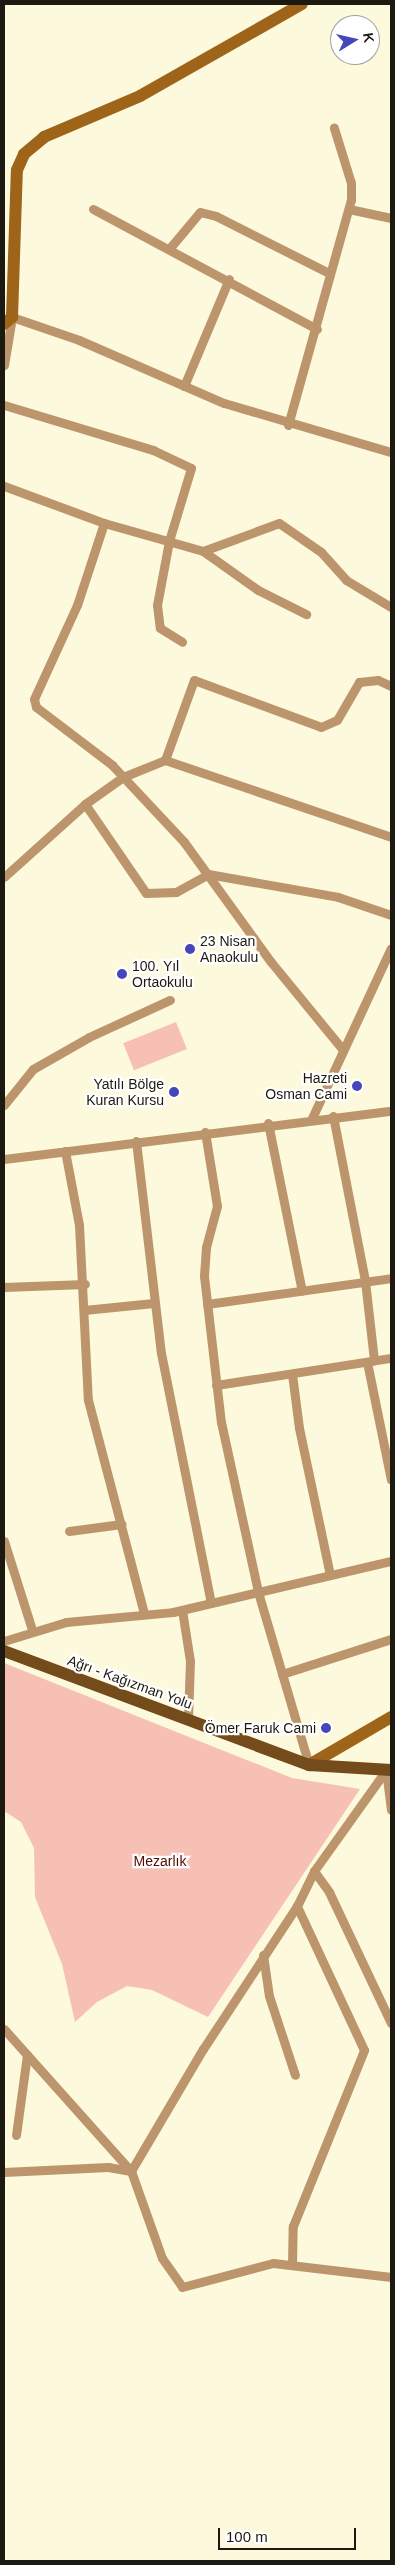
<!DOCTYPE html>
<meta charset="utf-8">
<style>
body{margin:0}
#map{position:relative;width:395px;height:2565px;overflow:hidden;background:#fcf9dc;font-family:Arial,sans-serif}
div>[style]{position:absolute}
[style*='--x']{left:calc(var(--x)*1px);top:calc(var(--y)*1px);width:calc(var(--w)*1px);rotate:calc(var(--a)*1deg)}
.green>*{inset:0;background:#f6c0b5;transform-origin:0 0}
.street>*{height:9px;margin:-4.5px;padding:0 4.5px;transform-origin:4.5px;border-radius:4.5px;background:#bd956c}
.secondary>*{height:12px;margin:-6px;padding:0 6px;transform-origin:6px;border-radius:6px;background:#9e651a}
.primary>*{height:12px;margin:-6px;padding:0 6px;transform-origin:6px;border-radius:6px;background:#744b1a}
.dots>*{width:14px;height:14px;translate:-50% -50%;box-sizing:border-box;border:2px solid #fff;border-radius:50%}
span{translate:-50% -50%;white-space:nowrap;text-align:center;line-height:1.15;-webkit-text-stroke:4.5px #fff;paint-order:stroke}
.poi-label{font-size:14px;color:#1c1a10}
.left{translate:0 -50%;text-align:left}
.right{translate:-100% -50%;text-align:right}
.street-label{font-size:14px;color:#1c1a10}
.park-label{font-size:14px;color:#550b01}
.frame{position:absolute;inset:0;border:5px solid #1c1a10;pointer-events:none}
.north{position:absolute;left:330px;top:15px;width:50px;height:50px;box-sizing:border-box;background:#fff;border:1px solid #a4a39f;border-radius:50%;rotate:81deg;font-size:14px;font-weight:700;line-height:20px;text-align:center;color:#1c1a10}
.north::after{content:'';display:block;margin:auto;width:18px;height:22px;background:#4646bb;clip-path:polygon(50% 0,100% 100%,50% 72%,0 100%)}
.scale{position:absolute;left:218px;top:2528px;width:138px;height:22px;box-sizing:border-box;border:2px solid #1c1a10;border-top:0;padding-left:6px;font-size:15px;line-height:18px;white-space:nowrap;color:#1c1a10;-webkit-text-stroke:4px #fff;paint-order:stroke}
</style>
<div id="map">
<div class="green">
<div style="left:176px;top:1022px;width:29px;height:57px;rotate:68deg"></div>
<div style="clip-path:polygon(4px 1663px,292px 1778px,360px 1789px,208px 2017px,152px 1990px,127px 1986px,97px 2002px,75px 2022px,62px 1964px,35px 1897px,34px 1848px,21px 1822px,4px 1811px)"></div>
</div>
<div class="street">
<div style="--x:93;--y:209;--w:254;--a:28.2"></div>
<div style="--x:349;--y:209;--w:43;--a:12.1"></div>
<div style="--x:169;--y:249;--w:48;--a:-50"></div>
<div style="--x:200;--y:212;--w:16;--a:14"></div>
<div style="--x:216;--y:216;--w:127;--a:26.8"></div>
<div style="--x:4;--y:365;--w:49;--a:-80.5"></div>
<div style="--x:12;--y:317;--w:71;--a:18.9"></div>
<div style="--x:79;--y:340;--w:158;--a:23.5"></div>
<div style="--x:224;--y:403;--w:174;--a:16.4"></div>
<div style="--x:184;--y:386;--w:116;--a:-67.2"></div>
<div style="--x:4;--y:405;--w:156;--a:16.8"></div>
<div style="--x:153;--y:450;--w:42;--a:25.3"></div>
<div style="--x:191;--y:468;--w:76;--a:106.8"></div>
<div style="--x:169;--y:541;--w:65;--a:100.6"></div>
<div style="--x:157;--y:605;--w:23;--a:83"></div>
<div style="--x:160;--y:628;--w:26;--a:32"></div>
<div style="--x:288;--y:425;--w:234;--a:-74.4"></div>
<div style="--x:351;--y:200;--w:17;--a:-90"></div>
<div style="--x:351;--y:183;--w:58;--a:-107.2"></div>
<div style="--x:4;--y:486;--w:107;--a:20.3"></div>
<div style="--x:104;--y:523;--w:103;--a:15.8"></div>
<div style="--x:203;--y:551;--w:67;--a:35.3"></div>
<div style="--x:258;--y:590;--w:54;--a:26.6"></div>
<div style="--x:104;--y:523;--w:86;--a:108.2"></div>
<div style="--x:77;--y:605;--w:103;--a:114.6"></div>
<div style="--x:34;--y:699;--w:8;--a:76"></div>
<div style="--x:36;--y:707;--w:96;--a:37.3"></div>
<div style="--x:112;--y:765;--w:105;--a:46.9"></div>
<div style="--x:184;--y:842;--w:148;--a:54.1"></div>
<div style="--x:271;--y:962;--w:114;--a:50.7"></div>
<div style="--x:203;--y:551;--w:81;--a:-20.2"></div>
<div style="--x:279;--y:523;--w:51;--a:34.6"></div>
<div style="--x:321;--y:552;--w:38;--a:48"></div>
<div style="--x:346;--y:580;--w:52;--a:31"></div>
<div style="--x:165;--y:760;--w:85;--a:-70.1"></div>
<div style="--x:194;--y:680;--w:135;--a:20.3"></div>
<div style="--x:321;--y:727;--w:17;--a:-24"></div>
<div style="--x:337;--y:720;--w:44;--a:-59.9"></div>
<div style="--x:359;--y:682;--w:19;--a:-6"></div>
<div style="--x:378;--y:680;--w:14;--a:25"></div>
<div style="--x:85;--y:804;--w:108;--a:55.6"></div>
<div style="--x:146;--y:893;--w:30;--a:-2"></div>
<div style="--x:176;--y:892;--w:37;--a:-29"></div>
<div style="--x:208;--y:874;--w:132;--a:10"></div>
<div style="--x:338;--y:897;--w:56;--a:18.8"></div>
<div style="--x:4;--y:877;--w:109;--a:-42"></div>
<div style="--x:85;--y:804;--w:47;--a:-35.4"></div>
<div style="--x:123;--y:777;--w:45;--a:-22"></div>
<div style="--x:165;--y:760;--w:239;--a:18.8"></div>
<div style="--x:4;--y:1105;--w:46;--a:-51.1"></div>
<div style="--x:33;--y:1069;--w:64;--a:-29.7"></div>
<div style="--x:89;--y:1037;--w:89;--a:-24.6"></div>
<div style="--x:333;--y:1116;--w:168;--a:79"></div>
<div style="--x:365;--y:1281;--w:80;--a:83.5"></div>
<div style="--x:312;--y:1118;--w:187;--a:-65.1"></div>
<div style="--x:268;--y:1123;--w:171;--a:78.6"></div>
<div style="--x:205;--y:1132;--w:75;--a:80.8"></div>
<div style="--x:217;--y:1206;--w:42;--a:105"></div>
<div style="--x:206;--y:1247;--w:29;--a:94"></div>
<div style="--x:204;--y:1276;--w:147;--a:83.4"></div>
<div style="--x:221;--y:1422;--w:174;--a:77.7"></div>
<div style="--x:258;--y:1592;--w:180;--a:73.6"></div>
<div style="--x:136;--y:1141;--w:213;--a:83.3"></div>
<div style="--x:161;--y:1353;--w:255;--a:78.7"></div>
<div style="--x:65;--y:1151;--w:75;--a:79.3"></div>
<div style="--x:79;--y:1225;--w:175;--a:87.1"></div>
<div style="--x:88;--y:1400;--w:221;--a:75.3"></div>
<div style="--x:4;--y:1159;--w:390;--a:-7.1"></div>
<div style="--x:4;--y:1287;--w:81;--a:-2.1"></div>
<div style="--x:207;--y:1304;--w:186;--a:-8"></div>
<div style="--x:84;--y:1310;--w:70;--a:-5.7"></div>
<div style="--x:367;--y:1362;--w:120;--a:78.5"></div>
<div style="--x:292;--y:1374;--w:54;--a:82.6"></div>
<div style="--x:299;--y:1428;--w:150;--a:78.1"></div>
<div style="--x:216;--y:1385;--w:177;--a:-8.8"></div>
<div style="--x:69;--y:1531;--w:53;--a:-7.5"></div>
<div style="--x:4;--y:1541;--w:93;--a:72.5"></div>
<div style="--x:182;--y:1610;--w:52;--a:81.1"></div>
<div style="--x:190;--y:1661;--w:58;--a:92"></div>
<div style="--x:4;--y:1641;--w:65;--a:-17"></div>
<div style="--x:66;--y:1622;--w:107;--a:-5.3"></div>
<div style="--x:173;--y:1612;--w:224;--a:-13.2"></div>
<div style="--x:282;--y:1674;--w:114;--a:-17.8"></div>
<div style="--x:386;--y:1770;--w:40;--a:82.9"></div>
<div style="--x:314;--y:1871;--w:26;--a:54"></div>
<div style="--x:329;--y:1892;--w:145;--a:64.7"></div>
<div style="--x:263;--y:1955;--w:41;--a:81.7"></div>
<div style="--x:269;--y:1996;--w:83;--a:71.8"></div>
<div style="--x:4;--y:2029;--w:191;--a:48.2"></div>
<div style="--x:131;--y:2171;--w:92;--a:70.4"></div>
<div style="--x:162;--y:2258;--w:35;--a:55"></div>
<div style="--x:182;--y:2287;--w:94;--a:-14.8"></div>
<div style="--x:273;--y:2263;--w:119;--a:6.8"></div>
<div style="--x:16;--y:2135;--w:81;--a:-82.2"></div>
<div style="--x:4;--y:2172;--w:104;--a:-2.8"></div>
<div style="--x:108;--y:2167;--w:23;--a:10"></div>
<div style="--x:131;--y:2171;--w:142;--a:-59.5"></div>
<div style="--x:203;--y:2049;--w:171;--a:-56.7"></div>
<div style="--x:297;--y:1906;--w:39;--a:-64"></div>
<div style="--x:314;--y:1871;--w:124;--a:-54.5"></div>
<div style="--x:292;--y:2265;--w:39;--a:-89"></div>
<div style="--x:293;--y:2226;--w:190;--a:-68"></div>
<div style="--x:364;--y:2050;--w:159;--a:-115"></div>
</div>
<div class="secondary">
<div style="--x:4;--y:324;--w:11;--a:-41"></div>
<div style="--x:12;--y:317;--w:147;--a:-88.1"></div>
<div style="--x:17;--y:170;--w:17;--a:-66"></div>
<div style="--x:24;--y:154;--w:26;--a:-40"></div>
<div style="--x:44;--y:137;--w:104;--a:-23.1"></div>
<div style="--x:140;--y:96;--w:186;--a:-29.6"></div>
<div style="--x:309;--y:1765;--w:95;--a:-30.3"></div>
</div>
<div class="primary">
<div style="--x:4;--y:1651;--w:326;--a:20.5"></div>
<div style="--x:309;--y:1765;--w:82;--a:3.5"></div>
</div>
<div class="dots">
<div style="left:190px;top:949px;background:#4646bb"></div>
<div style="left:122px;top:974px;background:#4646bb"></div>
<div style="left:357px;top:1086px;background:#4646bb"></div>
<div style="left:174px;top:1092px;background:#4646bb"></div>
<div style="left:326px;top:1728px;background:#4646bb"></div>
</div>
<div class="poi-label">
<span class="left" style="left:200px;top:949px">23 Nisan<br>Anaokulu</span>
<span class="left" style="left:132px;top:974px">100. Yıl<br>Ortaokulu</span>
<span class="right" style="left:347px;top:1086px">Hazreti<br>Osman Cami</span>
<span class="right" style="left:164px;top:1092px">Yatılı Bölge<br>Kuran Kursu</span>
<span class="right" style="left:316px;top:1728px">Ömer Faruk Cami</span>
</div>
<div class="street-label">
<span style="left:130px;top:1682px;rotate:20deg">Ağrı - Kağızman Yolu</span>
</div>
<div class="park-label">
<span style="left:160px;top:1861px">Mezarlık</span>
</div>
<div class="frame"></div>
<div class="north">K</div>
<div class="scale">100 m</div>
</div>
